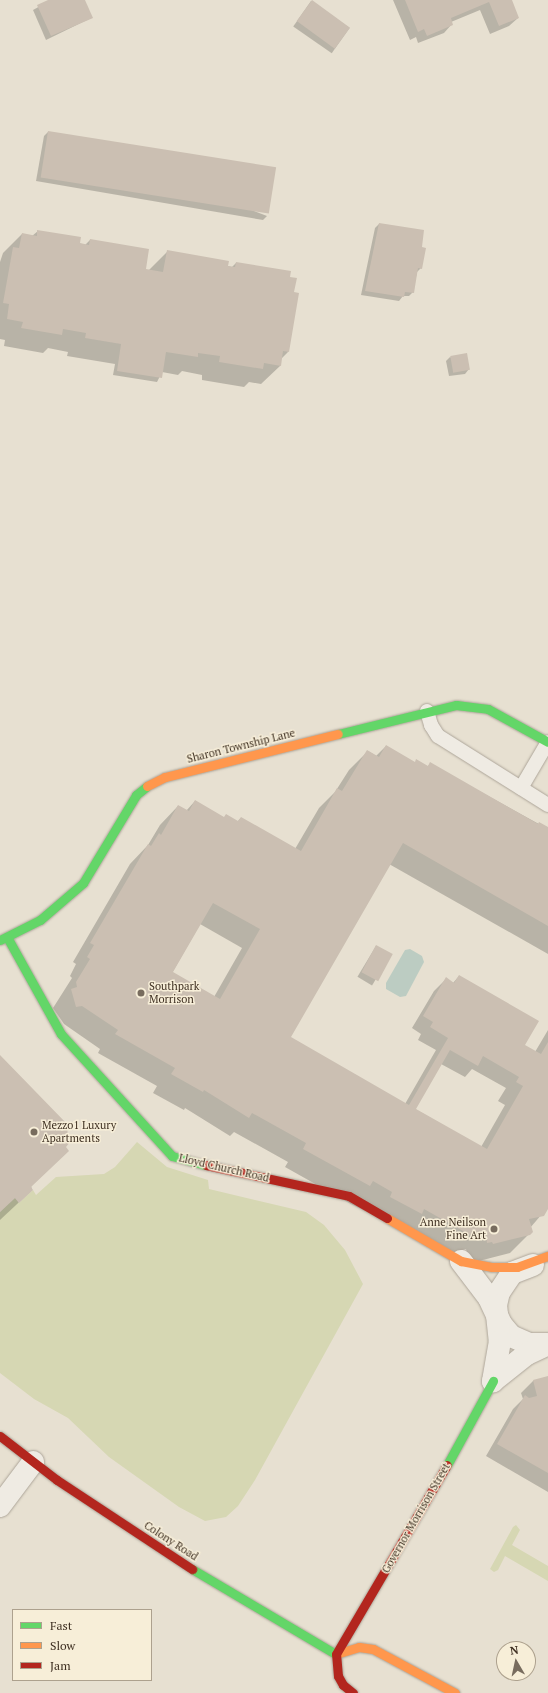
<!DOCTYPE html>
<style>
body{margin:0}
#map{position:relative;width:548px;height:1693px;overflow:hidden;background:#e7e0d1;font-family:"PT Serif",serif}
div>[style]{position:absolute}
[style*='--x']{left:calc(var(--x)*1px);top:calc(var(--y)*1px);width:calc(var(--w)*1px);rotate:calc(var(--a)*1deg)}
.green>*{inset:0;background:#d6d7b3}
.water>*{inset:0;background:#bcccc2}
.shadow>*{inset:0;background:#0003;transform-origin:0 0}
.building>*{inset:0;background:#cbbfb2;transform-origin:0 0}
.roads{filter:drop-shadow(0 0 1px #ada599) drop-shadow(0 0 1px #ada599)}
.lane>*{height:14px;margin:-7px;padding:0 7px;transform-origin:7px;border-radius:7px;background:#efebe3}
.street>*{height:22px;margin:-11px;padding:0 11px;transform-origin:11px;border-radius:11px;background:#efebe3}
.fast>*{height:9px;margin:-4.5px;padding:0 4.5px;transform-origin:4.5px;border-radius:4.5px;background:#63d668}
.slow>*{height:9px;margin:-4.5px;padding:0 4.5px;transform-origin:4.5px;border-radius:4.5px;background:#ff974d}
.jam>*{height:9px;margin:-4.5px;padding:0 4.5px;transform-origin:4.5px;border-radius:4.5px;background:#b3261e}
.dots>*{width:11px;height:11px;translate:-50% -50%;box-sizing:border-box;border:2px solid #f7eed8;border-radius:50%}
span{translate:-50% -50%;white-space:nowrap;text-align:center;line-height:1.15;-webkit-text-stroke:3px #f7eed8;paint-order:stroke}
.street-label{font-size:11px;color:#3d2e20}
.poi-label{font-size:11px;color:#3d2e20}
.left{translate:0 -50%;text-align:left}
.right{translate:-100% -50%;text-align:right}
.legend{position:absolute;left:12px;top:1609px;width:140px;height:72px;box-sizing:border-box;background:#f7eed8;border:1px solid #ada18e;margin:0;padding:5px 7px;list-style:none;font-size:12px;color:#3d2e20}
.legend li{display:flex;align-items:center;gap:8px;height:20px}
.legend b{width:20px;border:1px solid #ada18e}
.north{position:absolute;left:496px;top:1641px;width:40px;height:40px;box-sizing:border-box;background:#f7eed8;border:1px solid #ada18e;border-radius:50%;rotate:351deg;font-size:11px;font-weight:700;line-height:16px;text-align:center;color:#3d2e20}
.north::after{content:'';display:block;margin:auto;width:14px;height:18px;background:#786c5e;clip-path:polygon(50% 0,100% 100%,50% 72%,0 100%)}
</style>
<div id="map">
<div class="green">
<div style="clip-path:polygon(137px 1142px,167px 1167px,208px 1180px,209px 1189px,306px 1212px,324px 1225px,345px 1250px,363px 1284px,255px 1480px,238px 1506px,226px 1517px,205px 1521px,179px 1507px,109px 1457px,68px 1418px,34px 1399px,0 1373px,0 1212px,15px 1198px,19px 1203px,33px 1190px,36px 1195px,56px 1177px,104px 1174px,115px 1167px)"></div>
<div style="clip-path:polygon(516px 1525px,520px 1530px,512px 1545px,548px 1566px,548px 1581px,505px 1556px,498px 1570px,494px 1572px,490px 1569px,513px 1527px)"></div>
</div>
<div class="water">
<div style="clip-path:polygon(410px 949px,422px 956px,424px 962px,406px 996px,400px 997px,386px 989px,386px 983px,405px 950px)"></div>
</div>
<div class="shadow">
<div style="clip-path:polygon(51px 0,83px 0,91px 18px,46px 40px,33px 10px)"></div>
<div style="clip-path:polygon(393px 0,511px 0,518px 18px,509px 26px,490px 34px,480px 10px,451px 22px,452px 24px,444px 33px,418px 43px,416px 37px,410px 40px)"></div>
<div style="left:311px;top:1px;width:47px;height:31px;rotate:35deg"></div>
<div style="clip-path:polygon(48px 132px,267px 216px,263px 220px,36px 181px,44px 136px)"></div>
<div style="clip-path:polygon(379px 224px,421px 248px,421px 268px,417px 272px,413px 292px,409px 296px,403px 296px,399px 301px,361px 295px,375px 228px)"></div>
<div style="clip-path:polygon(38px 231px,85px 245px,90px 240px,145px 270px,149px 270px,167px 252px,232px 267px,236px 263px,289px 278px,293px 293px,288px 352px,281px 359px,280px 366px,261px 384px,249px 382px,244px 387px,202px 380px,202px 375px,182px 371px,178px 375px,162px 372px,157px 382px,113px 375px,115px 364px,67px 356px,68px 352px,48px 348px,43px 353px,4px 346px,5px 340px,0 339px,0 262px,3px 253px,22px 234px,32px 236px)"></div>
<div style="clip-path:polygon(450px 357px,469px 369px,465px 374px,449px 376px,446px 361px)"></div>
<div style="clip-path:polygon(evenodd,386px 746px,415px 763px,427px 767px,430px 764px,548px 829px,548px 954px,389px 864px,289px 1038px,405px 1104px,436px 1050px,418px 1040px,421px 1034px,412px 1028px,434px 991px,446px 979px,453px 983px,459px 976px,523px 1045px,535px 1052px,548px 1030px,548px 1207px,530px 1228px,531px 1232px,510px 1253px,475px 1262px,469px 1261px,466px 1249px,451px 1253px,351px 1204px,285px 1167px,288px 1162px,234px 1132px,230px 1136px,185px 1108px,184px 1110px,153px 1093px,157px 1086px,98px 1053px,100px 1049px,64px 1024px,53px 1008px,72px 978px,70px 976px,76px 964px,73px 962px,130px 864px,148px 845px,160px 825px,178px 806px,186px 811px,195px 801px,224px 818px,237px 822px,241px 818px,295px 849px,319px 808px,335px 792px,349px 770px,368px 751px,376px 756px,386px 746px,200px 924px,242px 948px,214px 997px,172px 973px,200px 924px,386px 746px,441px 1064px,465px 1077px,472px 1069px,506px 1088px,498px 1101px,505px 1105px,481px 1147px,415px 1109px,441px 1064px)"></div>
<div style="left:376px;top:946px;width:17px;height:36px;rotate:31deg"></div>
<div style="clip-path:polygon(0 1056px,32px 1190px,0 1220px)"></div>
<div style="clip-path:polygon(548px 1377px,548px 1492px,486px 1456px,513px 1409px,523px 1399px,521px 1393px,533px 1381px)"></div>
</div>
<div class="building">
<div style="clip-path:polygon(48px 0,85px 0,93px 18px,51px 36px,37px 5px)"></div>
<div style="left:312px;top:0;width:47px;height:26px;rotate:36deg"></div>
<div style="clip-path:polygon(405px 0,512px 0,519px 18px,499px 26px,489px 2px,451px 18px,453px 25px,427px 36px,424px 29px,418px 32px)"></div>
<div style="left:48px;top:131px;width:231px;height:47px;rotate:9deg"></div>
<div style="clip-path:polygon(379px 223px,424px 230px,422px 247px,426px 248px,422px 269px,418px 268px,414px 293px,405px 292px,404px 297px,365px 291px)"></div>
<div style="clip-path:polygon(37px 230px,81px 237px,80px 243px,89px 245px,90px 239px,149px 249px,146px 269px,163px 272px,167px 250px,229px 261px,228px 266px,235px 267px,236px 262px,291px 271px,290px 277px,297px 278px,294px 292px,299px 293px,289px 352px,283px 351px,281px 366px,264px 363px,263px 369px,219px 362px,220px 356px,198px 353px,198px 357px,166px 352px,162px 378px,117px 371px,121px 344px,85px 338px,86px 333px,63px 329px,62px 335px,21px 328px,23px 322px,7px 319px,9px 304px,3px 303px,13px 247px,19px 248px,22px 233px,37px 236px)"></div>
<div style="left:467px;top:353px;width:17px;height:17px;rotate:80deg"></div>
<div style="clip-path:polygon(evenodd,386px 745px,415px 762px,416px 759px,428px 766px,430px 762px,538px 824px,539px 822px,548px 827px,548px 926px,403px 843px,291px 1037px,409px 1105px,448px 1038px,430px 1027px,433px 1022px,423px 1016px,446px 977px,454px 983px,459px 975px,539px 1021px,525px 1045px,541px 1054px,548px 1042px,548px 1209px,544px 1216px,529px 1219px,533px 1232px,530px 1235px,493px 1244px,492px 1242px,487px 1243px,485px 1231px,470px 1235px,424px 1209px,422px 1214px,390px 1197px,392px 1192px,373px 1181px,370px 1186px,303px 1149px,306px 1143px,252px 1113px,249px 1118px,204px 1090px,203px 1092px,171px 1074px,175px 1068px,115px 1034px,118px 1030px,82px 1006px,76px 1007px,71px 989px,77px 987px,76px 982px,90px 959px,87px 957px,94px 945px,90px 943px,148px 844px,151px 846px,159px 833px,161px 835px,178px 805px,189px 811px,195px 800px,224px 817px,226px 814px,238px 821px,241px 817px,301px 851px,337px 788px,342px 791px,367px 750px,379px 757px,386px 745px,213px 903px,260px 929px,220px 999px,173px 972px,213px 903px,386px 745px,450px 1050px,478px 1066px,483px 1056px,519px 1077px,516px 1082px,523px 1086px,487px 1149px,416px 1109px,450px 1050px)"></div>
<div style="left:376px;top:945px;width:19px;height:31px;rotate:28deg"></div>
<div style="clip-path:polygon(0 1055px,68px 1125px,67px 1139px,70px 1142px,66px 1147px,69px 1151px,31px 1187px,33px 1190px,19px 1203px,15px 1198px,0 1212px)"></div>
<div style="clip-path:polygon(548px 1376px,548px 1473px,497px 1444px,525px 1395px,529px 1398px,537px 1396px,533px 1380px)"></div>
</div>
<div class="roads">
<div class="lane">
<div style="--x:427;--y:711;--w:15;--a:74"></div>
<div style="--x:431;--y:725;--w:13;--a:58"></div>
<div style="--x:438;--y:736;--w:130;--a:32.1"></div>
<div style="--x:521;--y:788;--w:53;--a:-59.6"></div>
</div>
<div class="street">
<div style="--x:461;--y:1261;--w:46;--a:52.9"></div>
<div style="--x:489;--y:1298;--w:29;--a:65"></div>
<div style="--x:501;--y:1324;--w:16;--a:50"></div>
<div style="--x:511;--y:1336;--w:20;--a:24"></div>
<div style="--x:529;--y:1344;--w:18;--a:0"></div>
<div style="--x:533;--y:1265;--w:22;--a:159"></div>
<div style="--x:512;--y:1273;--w:23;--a:124"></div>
<div style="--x:499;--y:1292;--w:13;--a:103"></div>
<div style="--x:496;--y:1305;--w:36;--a:84"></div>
<div style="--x:500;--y:1341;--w:41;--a:99.9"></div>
<div style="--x:493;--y:1381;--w:43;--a:-38.5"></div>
<div style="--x:527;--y:1354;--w:23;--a:-25"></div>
<div style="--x:0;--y:1506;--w:55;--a:-53.1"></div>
</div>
<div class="fast">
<div style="--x:338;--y:734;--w:122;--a:-13.8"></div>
<div style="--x:456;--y:705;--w:32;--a:7"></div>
<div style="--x:488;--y:709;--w:68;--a:28.8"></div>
<div style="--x:7;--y:937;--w:111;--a:60.9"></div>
<div style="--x:61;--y:1034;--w:165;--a:47.7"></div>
<div style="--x:172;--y:1156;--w:35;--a:15"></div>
<div style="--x:0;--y:940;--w:45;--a:-26.6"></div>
<div style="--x:40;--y:920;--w:57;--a:-40.7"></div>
<div style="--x:83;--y:883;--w:103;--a:-58.9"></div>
<div style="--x:136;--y:795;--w:14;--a:-39"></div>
<div style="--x:447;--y:1465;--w:96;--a:-61.3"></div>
<div style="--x:192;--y:1569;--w:167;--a:30.6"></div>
</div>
<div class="slow">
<div style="--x:147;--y:786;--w:20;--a:-27"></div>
<div style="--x:165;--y:777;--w:178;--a:-14"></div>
<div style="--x:387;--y:1218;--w:86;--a:30.2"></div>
<div style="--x:461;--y:1261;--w:32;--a:11"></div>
<div style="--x:492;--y:1267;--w:25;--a:0"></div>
<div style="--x:517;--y:1267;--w:33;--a:-20"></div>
<div style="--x:336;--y:1654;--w:24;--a:-17"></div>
<div style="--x:359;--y:1647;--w:14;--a:8"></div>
<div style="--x:373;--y:1649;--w:93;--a:28.2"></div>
</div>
<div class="jam">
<div style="--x:206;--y:1165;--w:146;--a:12.2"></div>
<div style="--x:349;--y:1196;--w:44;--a:30.1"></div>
<div style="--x:0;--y:1436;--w:72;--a:37.7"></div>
<div style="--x:57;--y:1480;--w:162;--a:33.4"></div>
<div style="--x:353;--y:1693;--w:13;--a:-141"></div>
<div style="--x:343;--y:1685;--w:10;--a:-119"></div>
<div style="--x:338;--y:1676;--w:22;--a:-95"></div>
<div style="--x:336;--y:1654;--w:219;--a:-59.6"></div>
</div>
</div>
<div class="dots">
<div style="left:141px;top:993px;background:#786c5e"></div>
<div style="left:34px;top:1132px;background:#786c5e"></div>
<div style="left:494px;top:1229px;background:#786c5e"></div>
</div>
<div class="street-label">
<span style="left:241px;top:746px;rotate:-14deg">Sharon Township Lane</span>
<span style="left:224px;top:1168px;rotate:13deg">Lloyd Church Road</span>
<span style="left:416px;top:1518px;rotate:-60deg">Governor Morrison Street</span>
<span style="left:171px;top:1541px;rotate:33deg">Colony Road</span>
</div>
<div class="poi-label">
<span class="left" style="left:149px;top:993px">Southpark<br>Morrison</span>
<span class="left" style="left:42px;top:1132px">Mezzo1 Luxury<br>Apartments</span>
<span class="right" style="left:486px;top:1229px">Anne Neilson<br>Fine Art</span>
</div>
<ul class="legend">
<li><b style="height:5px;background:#63d668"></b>Fast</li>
<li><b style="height:5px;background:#ff974d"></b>Slow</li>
<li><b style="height:5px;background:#b3261e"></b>Jam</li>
</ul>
<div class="north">N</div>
</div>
